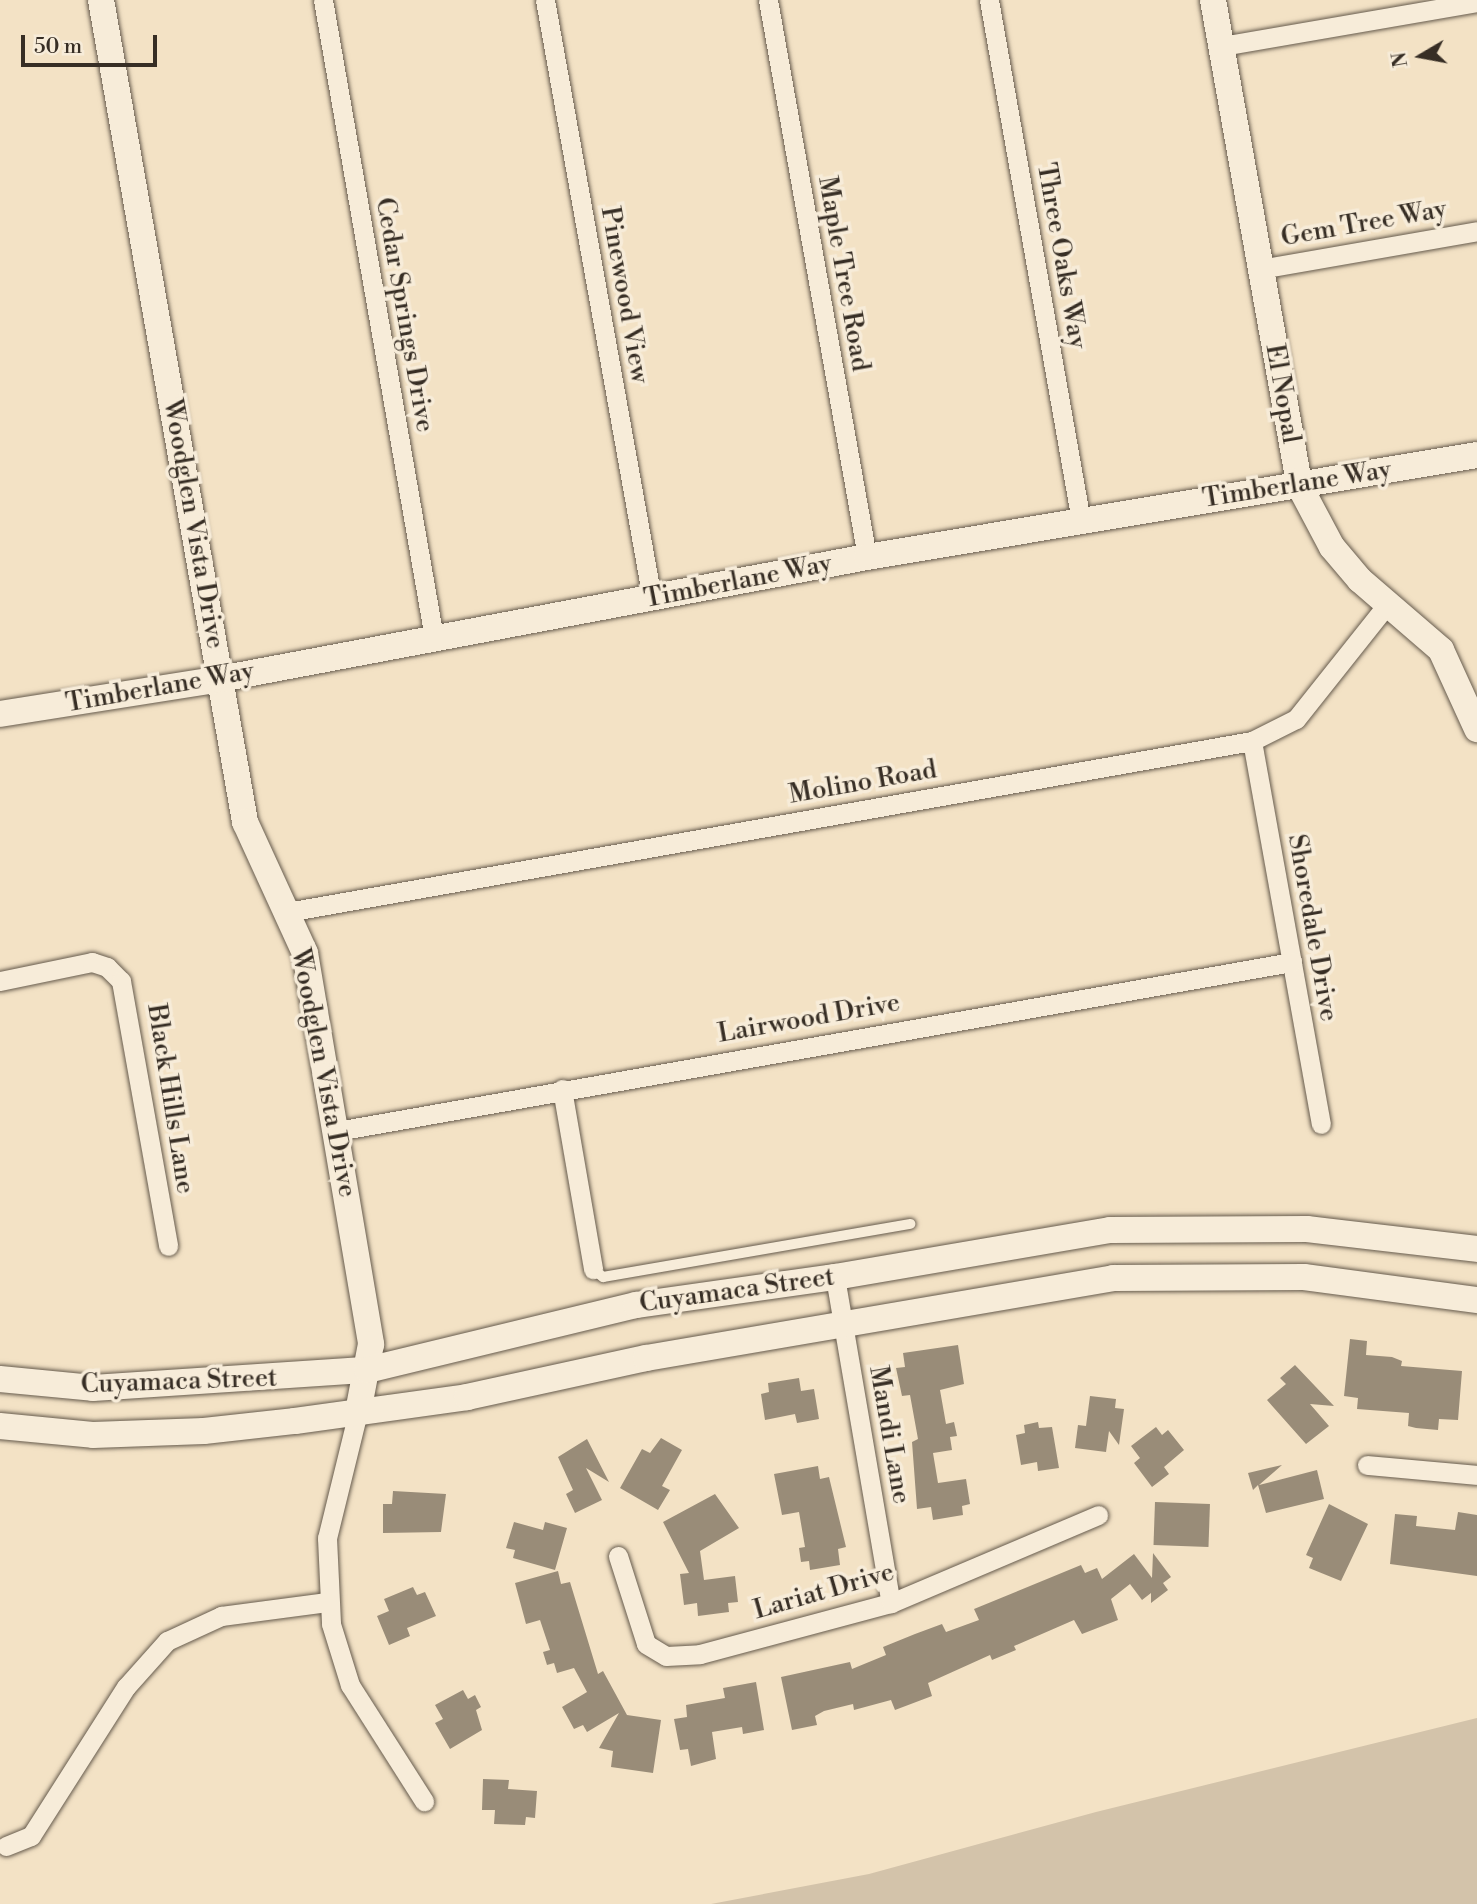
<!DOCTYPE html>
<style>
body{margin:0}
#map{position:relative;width:1477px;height:1904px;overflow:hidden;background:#f3e2c5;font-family:"Libre Bodoni",serif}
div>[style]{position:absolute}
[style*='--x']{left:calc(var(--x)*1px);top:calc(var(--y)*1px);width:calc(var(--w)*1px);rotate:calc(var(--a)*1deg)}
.green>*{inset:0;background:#d3c3aa}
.building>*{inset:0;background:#998c78;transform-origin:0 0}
.roads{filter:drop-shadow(0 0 2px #665b4d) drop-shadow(0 0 2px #665b4d)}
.lane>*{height:10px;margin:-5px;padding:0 5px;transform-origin:5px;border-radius:5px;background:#f7ecd9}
.street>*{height:19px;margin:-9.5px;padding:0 9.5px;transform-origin:9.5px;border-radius:9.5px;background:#f7ecd9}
.secondary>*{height:26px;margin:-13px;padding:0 13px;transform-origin:13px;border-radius:13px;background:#f7ecd9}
span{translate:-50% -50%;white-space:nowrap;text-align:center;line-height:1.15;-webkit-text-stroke:7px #f7ecd9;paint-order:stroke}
.street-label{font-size:26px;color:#372e25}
.north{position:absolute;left:1386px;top:21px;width:70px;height:70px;-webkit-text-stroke:5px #f7ecd9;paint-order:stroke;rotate:260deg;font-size:19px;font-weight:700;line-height:28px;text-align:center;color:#372e25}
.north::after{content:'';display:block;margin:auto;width:24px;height:32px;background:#372e25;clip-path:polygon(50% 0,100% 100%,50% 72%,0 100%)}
.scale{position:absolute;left:21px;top:35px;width:136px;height:32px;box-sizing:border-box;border:4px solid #372e25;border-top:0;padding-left:9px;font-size:21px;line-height:24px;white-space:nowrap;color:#372e25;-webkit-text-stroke:5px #f7ecd9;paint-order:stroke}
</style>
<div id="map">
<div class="green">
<div style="clip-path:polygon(1477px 1718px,1477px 1904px,711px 1904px,869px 1874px,1096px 1812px)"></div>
</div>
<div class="building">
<div style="clip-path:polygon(1350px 1339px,1367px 1341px,1366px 1355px,1392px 1357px,1402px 1361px,1401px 1366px,1462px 1371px,1458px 1420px,1439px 1419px,1438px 1430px,1416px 1428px,1408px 1426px,1409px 1413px,1357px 1409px,1358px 1398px,1344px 1396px)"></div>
<div style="clip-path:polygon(958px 1345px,964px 1384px,940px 1390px,946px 1424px,954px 1422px,957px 1436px,950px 1437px,952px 1450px,933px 1453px,938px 1483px,966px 1479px,970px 1504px,962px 1506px,963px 1515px,933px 1520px,931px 1507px,917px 1509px,912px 1442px,918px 1439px,910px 1395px,902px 1396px,896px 1368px,905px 1367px,903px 1353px)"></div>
<div style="clip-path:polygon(1295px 1365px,1334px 1406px,1310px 1404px,1329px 1426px,1306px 1444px,1267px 1400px,1286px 1384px,1280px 1378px)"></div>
<div style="clip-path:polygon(799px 1378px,801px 1391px,814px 1389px,819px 1419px,797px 1423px,795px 1414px,765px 1420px,761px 1394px,769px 1392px,768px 1383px)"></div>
<div style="clip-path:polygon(1090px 1396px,1116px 1399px,1115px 1408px,1124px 1409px,1119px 1445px,1109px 1431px,1106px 1452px,1075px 1448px,1078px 1425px,1086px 1426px)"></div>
<div style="clip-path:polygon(1038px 1422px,1039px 1428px,1052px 1427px,1059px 1468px,1038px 1471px,1037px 1462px,1021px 1465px,1016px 1435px,1025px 1433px,1024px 1425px)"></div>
<div style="clip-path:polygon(1156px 1427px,1162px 1435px,1168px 1430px,1184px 1450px,1164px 1467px,1169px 1474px,1152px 1487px,1134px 1463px,1140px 1458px,1131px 1446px)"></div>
<div style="clip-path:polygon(661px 1438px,682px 1450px,662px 1486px,670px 1490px,658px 1510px,620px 1488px,642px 1449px,650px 1453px)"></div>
<div style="clip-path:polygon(587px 1439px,609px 1482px,586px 1468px,602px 1500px,575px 1513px,566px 1494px,573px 1490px,558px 1457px)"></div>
<div style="clip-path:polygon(1282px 1465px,1259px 1485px,1317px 1470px,1324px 1499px,1266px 1513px,1258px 1485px,1253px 1490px,1248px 1473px)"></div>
<div style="clip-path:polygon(818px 1466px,820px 1479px,829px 1477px,846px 1547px,838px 1549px,840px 1565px,810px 1570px,809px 1561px,801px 1562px,799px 1548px,805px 1547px,799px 1512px,782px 1515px,774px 1474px)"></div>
<div style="clip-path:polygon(393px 1491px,446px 1494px,441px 1532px,383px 1533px,383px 1504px,392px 1504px)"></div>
<div style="clip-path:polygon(715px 1494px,739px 1528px,700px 1551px,704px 1580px,735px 1576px,738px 1602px,728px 1603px,729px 1612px,698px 1616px,697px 1603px,684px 1605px,680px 1574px,689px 1573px,663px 1522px)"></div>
<div style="left:1155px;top:1502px;width:55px;height:43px;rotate:2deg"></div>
<div style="clip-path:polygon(1329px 1504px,1368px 1524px,1341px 1581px,1309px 1568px,1313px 1558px,1306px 1555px)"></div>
<div style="clip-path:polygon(1458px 1512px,1477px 1515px,1477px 1576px,1390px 1564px,1395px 1514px,1417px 1516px,1416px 1526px,1455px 1530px)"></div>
<div style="clip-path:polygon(514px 1522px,543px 1530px,545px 1522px,567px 1528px,555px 1570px,513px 1558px,515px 1550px,506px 1548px)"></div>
<div style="clip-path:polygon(1153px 1553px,1171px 1577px,1163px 1583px,1168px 1590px,1151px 1603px,1151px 1593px,1142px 1600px,1130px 1584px,1111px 1599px,1118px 1620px,1082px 1634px,1074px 1620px,1014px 1646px,1016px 1650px,992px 1660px,990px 1655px,928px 1683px,932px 1696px,895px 1710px,891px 1700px,854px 1710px,853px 1704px,824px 1711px,815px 1716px,817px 1725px,792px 1730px,781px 1677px,850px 1662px,852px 1669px,886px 1655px,883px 1647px,915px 1634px,942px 1624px,946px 1632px,979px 1620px,974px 1609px,1081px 1565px,1085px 1573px,1097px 1568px,1102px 1579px,1134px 1554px,1152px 1578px)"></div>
<div style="clip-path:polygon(558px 1571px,561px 1584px,570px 1582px,598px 1674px,603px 1671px,627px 1715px,661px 1720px,653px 1773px,611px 1767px,613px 1751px,599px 1748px,619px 1713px,587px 1732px,583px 1725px,574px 1729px,562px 1707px,587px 1692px,574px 1668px,557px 1673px,554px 1663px,547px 1665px,543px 1652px,550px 1650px,540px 1620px,526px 1624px,515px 1583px)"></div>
<div style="clip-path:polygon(413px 1587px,417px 1595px,425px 1592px,436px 1616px,407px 1628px,410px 1636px,389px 1645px,377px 1616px,389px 1611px,384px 1599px)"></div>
<div style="clip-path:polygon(756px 1682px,764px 1730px,743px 1734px,742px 1727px,712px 1732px,716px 1759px,691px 1766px,688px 1749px,680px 1750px,674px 1719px,687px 1717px,686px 1705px,725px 1698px,723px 1688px)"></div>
<div style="clip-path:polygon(463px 1690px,468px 1699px,475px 1695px,481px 1707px,476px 1710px,482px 1730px,450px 1749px,435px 1723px,443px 1719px,435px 1705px)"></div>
<div style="clip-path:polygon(483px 1779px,509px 1780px,508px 1789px,537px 1791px,535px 1818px,526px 1817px,525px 1825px,494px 1824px,495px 1810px,482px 1810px)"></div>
</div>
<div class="roads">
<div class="lane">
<div style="--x:593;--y:1269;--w:13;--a:39"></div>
<div style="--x:603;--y:1277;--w:312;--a:-9.8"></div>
</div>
<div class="street">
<div style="--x:323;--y:0;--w:648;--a:80.13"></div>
<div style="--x:545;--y:0;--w:608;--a:79.87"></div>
<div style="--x:768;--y:0;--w:566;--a:79.92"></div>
<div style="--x:989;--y:0;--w:529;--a:79.99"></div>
<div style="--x:1222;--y:46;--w:259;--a:-9.8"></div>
<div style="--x:1260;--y:269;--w:220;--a:-9.9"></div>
<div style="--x:1252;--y:741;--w:389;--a:79.8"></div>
<div style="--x:287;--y:912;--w:980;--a:-10.05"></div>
<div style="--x:1252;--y:741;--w:49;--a:-26.6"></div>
<div style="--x:1296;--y:719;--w:149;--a:-51.5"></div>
<div style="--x:0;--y:981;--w:94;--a:-11.7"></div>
<div style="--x:92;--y:962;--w:16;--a:18"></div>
<div style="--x:107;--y:967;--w:20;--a:45"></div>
<div style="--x:121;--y:981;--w:269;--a:79.9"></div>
<div style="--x:562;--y:1089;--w:183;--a:80.2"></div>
<div style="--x:337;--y:1131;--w:970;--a:-10.04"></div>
<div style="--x:835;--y:1277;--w:331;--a:80.3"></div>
<div style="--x:358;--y:1412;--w:130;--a:103.8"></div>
<div style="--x:327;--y:1538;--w:86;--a:87.3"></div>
<div style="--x:331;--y:1624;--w:64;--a:72.7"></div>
<div style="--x:350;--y:1685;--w:138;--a:57.5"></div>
<div style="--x:1367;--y:1465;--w:110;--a:5.2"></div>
<div style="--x:618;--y:1556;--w:92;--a:72.3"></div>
<div style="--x:646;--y:1644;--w:23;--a:31"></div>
<div style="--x:666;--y:1656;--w:34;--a:-3"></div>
<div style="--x:700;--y:1654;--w:198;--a:-15"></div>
<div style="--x:891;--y:1603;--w:225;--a:-23"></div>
<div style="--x:6;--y:1846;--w:27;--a:-22"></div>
<div style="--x:31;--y:1836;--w:177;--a:-57.5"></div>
<div style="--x:126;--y:1687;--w:62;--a:-48.3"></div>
<div style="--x:167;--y:1641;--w:60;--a:-24.8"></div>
<div style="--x:221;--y:1616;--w:107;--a:-7.5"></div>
</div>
<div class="secondary">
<div style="--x:101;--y:0;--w:835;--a:80.06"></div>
<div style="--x:245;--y:822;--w:144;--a:65.4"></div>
<div style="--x:305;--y:953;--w:397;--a:80.4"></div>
<div style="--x:371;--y:1344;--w:69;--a:100.8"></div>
<div style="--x:1213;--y:0;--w:493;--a:79.9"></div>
<div style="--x:1299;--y:485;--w:70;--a:62"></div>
<div style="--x:1332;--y:547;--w:43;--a:49.7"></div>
<div style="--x:1360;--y:580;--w:107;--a:40.8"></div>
<div style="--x:1441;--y:650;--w:87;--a:65.5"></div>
<div style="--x:0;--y:714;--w:223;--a:-9"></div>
<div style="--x:220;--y:679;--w:658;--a:-10.68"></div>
<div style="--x:867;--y:557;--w:618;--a:-9.49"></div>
<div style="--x:0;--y:1379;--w:93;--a:5.5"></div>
<div style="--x:93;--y:1388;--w:275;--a:-3.8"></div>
<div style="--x:367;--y:1370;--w:277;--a:-13.6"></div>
<div style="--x:636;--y:1305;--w:201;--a:-8"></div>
<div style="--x:835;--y:1277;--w:279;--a:-9.7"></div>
<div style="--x:1110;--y:1230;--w:197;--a:-0.3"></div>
<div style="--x:1307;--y:1229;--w:171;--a:6.7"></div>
<div style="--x:0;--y:1426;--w:93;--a:5.5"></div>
<div style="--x:93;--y:1435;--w:111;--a:-2.1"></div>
<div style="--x:204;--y:1431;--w:92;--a:-6.3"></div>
<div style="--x:295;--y:1421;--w:174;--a:-7.9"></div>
<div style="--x:467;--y:1397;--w:183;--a:-12.3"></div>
<div style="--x:646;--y:1358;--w:474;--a:-9.7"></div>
<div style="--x:1113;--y:1278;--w:191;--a:-0.3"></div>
<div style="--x:1304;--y:1277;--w:175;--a:7.6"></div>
</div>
</div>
<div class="street-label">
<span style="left:1364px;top:224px;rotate:-10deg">Gem Tree Way</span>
<span style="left:1061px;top:256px;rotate:80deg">Three Oaks Way</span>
<span style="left:843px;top:274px;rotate:80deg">Maple Tree Road</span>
<span style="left:624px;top:295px;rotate:80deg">Pinewood View</span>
<span style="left:404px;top:315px;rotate:80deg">Cedar Springs Drive</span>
<span style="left:1282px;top:394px;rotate:80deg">El Nopal</span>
<span style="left:1297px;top:485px;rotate:-9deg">Timberlane Way</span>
<span style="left:193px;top:524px;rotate:80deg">Woodglen Vista Drive</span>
<span style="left:738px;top:582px;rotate:-11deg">Timberlane Way</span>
<span style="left:160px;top:688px;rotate:-10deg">Timberlane Way</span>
<span style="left:863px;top:783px;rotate:-10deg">Molino Road</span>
<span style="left:1312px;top:928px;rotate:80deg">Shoredale Drive</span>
<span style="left:809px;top:1019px;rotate:-10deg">Lairwood Drive</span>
<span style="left:323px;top:1073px;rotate:79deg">Woodglen Vista Drive</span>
<span style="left:170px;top:1099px;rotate:81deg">Black Hills Lane</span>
<span style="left:737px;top:1291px;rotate:-8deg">Cuyamaca Street</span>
<span style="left:179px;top:1382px;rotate:-2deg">Cuyamaca Street</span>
<span style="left:889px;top:1435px;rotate:80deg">Mandi Lane</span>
<span style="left:824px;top:1592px;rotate:-16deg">Lariat Drive</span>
</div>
<div class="north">N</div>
<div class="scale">50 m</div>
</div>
